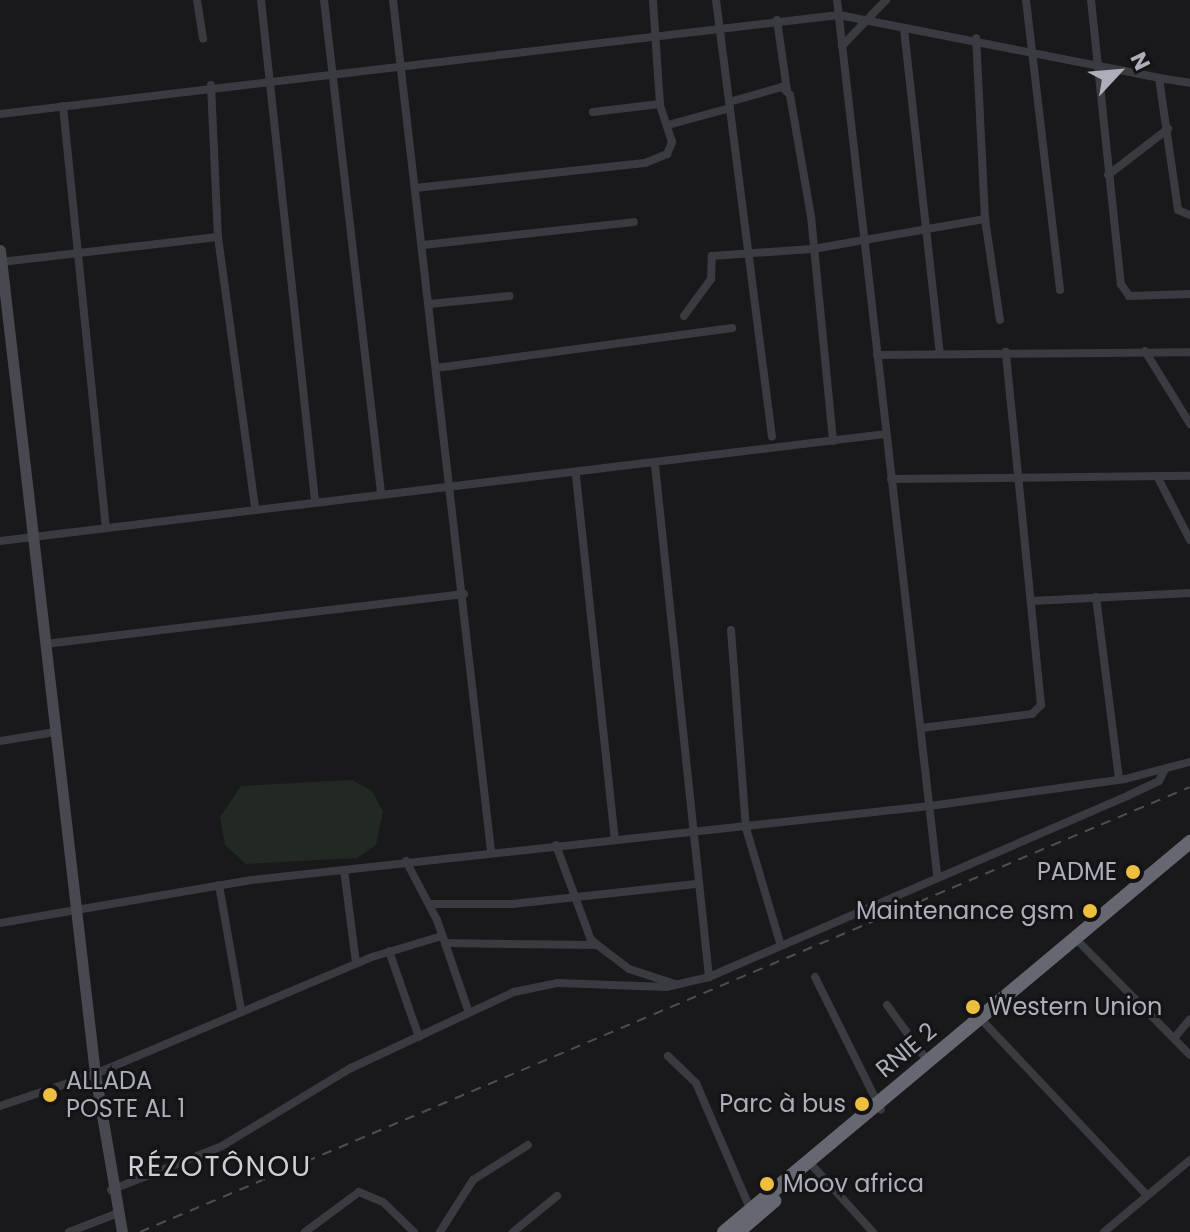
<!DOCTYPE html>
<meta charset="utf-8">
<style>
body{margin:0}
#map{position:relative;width:1190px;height:1232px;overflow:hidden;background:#19191b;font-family:Poppins,sans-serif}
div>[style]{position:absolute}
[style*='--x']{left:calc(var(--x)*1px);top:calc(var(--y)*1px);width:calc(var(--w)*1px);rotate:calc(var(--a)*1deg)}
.green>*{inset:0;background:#212922}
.street>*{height:8px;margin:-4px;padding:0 4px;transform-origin:4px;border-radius:4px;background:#3a3b40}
.secondary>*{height:11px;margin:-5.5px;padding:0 5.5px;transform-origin:5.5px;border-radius:5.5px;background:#484950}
.highway>*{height:14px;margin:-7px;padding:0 7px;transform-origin:7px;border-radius:7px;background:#666871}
.rail>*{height:2px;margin-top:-1px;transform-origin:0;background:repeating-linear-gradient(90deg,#4d4e55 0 10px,transparent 0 18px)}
.dots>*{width:22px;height:22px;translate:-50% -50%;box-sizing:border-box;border:4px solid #141416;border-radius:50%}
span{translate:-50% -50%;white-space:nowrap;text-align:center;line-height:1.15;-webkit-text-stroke:6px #141416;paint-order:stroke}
.poi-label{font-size:24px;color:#acafba}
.right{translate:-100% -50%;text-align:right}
.left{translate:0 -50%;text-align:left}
.street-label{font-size:24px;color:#acafba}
.quarter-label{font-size:28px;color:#cdcfd6;letter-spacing:2px}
.north{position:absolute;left:1078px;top:32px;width:80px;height:80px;-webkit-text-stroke:6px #141416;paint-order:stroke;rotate:64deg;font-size:22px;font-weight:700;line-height:32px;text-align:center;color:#acafba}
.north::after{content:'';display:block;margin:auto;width:28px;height:36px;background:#acafba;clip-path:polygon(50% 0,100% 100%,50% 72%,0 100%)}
</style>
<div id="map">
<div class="green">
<div style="clip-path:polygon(352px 780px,372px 791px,383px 811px,376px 845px,357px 858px,246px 864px,225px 845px,220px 817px,241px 786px)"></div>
</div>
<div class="street">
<div style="--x:197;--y:0;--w:39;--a:81"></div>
<div style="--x:261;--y:0;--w:503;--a:83.84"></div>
<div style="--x:324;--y:0;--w:496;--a:83.4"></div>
<div style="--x:393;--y:0;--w:857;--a:83.43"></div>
<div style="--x:716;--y:0;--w:440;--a:82.7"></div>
<div style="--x:837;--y:0;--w:879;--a:83.47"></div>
<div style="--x:1026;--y:0;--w:292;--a:83.3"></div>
<div style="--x:1091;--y:0;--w:286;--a:84"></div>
<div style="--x:1121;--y:284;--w:14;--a:56"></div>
<div style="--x:1129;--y:296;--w:61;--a:-1.9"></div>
<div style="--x:777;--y:20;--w:71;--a:81.9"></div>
<div style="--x:904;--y:29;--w:326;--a:83.7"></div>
<div style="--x:842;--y:46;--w:64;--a:-46.3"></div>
<div style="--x:1159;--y:78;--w:31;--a:9"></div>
<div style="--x:211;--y:85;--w:152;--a:87.4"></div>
<div style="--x:218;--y:237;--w:274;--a:82.2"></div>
<div style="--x:729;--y:102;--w:55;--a:-15.8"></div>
<div style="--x:782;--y:87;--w:11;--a:45"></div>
<div style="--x:790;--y:95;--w:123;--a:80.2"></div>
<div style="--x:811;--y:216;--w:226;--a:84.4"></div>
<div style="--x:63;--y:106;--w:423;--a:84.2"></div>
<div style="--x:593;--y:112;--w:67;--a:-6.8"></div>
<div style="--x:0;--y:114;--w:845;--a:-6.73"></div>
<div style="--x:839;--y:15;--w:326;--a:11.1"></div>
<div style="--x:1159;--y:78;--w:133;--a:81.8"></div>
<div style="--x:1178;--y:210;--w:13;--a:23"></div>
<div style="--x:668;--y:125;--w:64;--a:-15.3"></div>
<div style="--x:1108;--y:175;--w:76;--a:-37.5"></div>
<div style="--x:415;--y:188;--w:231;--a:-6.2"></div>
<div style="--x:645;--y:163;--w:24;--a:-22"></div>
<div style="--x:667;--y:154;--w:13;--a:-67"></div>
<div style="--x:672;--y:142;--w:40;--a:-108"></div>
<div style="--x:660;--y:104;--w:104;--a:-93.9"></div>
<div style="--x:985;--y:219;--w:102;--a:81.6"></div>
<div style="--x:423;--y:245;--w:212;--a:-6.2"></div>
<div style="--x:1;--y:262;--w:218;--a:-6.6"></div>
<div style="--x:429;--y:304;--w:81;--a:-5.6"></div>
<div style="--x:684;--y:316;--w:46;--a:-53.9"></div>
<div style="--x:711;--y:279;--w:23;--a:-88"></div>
<div style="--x:712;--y:256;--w:101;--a:-4"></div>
<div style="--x:813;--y:249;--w:175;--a:-9.9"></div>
<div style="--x:985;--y:219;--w:181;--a:-92.8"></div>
<div style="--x:1145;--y:351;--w:86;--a:58.3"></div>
<div style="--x:877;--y:355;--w:313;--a:-0.5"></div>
<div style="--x:436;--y:368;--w:299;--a:-7.7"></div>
<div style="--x:655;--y:465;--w:515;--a:83.98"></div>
<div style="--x:576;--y:476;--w:365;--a:83.9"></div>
<div style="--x:1157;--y:476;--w:72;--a:62.7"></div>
<div style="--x:891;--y:479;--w:299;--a:-0.6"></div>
<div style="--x:0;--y:541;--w:891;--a:-6.89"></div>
<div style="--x:1096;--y:597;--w:184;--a:82.8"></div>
<div style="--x:1032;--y:601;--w:158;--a:-2.9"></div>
<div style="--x:731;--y:630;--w:199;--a:85.7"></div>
<div style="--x:746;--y:828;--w:120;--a:73.5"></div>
<div style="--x:45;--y:644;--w:422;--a:-6.8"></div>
<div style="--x:922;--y:728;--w:111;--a:-7.3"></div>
<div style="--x:1032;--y:714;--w:13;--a:-45"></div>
<div style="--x:1041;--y:705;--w:355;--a:-95.7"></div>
<div style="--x:0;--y:741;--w:56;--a:-9.3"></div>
<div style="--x:556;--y:845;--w:101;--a:69.8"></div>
<div style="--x:591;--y:940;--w:48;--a:37.3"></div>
<div style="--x:629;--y:969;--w:48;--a:18.1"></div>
<div style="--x:406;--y:861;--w:67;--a:62.3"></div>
<div style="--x:437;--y:920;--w:98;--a:71"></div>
<div style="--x:344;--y:870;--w:94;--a:82.6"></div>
<div style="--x:219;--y:885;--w:127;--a:80"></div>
<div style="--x:430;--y:904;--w:82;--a:0"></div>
<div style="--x:512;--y:904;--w:185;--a:-6.2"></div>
<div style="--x:0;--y:923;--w:255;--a:-9.7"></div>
<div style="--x:251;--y:880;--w:683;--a:-6.22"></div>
<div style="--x:930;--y:806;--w:197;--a:-7.9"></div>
<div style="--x:1125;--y:779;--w:67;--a:-14.7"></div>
<div style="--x:1074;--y:937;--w:165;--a:45.5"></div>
<div style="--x:445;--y:943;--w:151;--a:0.8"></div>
<div style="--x:389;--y:951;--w:91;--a:70.8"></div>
<div style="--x:815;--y:977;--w:148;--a:63.6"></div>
<div style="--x:887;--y:1005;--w:72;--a:54.1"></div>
<div style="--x:979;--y:1017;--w:245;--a:46.7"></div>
<div style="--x:1175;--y:1037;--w:23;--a:-50"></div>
<div style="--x:668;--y:1056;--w:39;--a:44"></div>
<div style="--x:696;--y:1083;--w:139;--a:66.7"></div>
<div style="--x:0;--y:1106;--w:100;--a:-18.6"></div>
<div style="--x:95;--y:1074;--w:301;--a:-22.9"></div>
<div style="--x:372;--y:957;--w:73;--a:-16.7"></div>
<div style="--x:809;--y:1162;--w:95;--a:47.6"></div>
<div style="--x:111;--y:1190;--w:119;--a:-21.6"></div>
<div style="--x:222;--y:1146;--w:151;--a:-31.2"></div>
<div style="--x:351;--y:1068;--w:180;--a:-25"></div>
<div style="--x:514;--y:992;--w:45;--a:-11.6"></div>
<div style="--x:558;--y:983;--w:108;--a:2.1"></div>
<div style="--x:666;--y:987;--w:44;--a:-13.1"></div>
<div style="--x:709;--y:977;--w:458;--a:-23.4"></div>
<div style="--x:1129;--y:795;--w:33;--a:-25"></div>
<div style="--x:1159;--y:781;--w:13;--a:-63"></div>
<div style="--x:69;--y:1232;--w:50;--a:-21"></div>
<div style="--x:305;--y:1232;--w:67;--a:-36.5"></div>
<div style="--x:359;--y:1192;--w:26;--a:23"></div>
<div style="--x:383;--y:1202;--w:43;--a:44.1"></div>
<div style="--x:440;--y:1232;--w:62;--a:-57.6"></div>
<div style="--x:473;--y:1180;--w:65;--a:-32.5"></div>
<div style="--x:513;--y:1232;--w:57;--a:-39.3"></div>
<div style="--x:1104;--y:1232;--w:112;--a:-39.9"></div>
</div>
<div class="secondary">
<div style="--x:0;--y:250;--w:829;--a:83.42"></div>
<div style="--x:95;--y:1074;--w:160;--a:80.3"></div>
</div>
<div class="highway">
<div style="--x:724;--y:1232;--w:608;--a:-39.93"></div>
<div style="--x:738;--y:1232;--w:48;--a:-40.7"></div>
</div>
<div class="rail">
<div style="--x:140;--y:1232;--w:1140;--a:-22.97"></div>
</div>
<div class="dots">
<div style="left:1133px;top:872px;background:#eebf3e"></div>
<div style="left:1090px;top:911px;background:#eebf3e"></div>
<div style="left:973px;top:1007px;background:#eebf3e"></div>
<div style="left:50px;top:1095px;background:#eebf3e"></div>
<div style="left:862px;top:1104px;background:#eebf3e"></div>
<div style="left:767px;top:1184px;background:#eebf3e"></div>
</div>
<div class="poi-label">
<span class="right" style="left:1117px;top:872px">PADME</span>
<span class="right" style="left:1074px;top:911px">Maintenance gsm</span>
<span class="left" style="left:989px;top:1007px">Western Union</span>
<span class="left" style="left:66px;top:1095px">ALLADA<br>POSTE AL 1</span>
<span class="right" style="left:846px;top:1104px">Parc à bus</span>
<span class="left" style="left:783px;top:1184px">Moov africa</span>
</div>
<div class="street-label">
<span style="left:906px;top:1050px;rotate:-40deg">RNIE 2</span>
</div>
<div class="quarter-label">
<span style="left:220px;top:1167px">RÉZOTÔNOU</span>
</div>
<div class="north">N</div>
</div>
